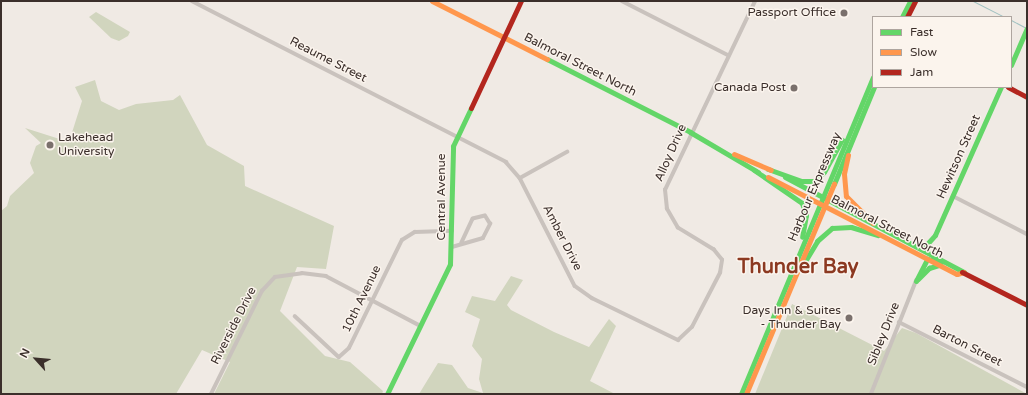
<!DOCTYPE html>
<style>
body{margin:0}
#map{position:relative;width:1028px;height:395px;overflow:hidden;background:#f0eae4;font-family:"Varela Round",sans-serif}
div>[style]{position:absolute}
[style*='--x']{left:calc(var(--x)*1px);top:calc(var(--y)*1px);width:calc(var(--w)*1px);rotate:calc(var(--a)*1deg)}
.green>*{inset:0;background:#d1d5be}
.stream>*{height:1px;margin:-0.5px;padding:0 0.5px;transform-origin:0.5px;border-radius:0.5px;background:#a0c1c1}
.street>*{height:3.5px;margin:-1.75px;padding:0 1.75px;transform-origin:1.75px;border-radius:1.75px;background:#c9c2bd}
.fast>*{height:5px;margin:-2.5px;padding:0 2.5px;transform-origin:2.5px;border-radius:2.5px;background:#63d668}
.slow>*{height:5px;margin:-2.5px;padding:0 2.5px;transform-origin:2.5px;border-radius:2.5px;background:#ff974d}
.jam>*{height:5px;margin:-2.5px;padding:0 2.5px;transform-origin:2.5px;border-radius:2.5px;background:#b3261e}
.dots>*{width:11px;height:11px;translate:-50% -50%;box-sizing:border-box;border:2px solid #fbf4ed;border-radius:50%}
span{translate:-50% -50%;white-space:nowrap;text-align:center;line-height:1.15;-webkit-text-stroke:3px #fbf4ed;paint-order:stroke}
.poi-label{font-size:12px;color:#3b2f2b}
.right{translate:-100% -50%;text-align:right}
.left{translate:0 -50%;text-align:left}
.street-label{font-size:12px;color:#3b2f2b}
.town-label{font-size:20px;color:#8c3921;font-weight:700}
.frame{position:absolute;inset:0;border:2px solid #3b2f2b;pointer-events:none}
.legend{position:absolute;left:872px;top:16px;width:140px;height:72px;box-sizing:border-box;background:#fbf4ed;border:1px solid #aea59f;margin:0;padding:5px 7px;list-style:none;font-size:12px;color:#3b2f2b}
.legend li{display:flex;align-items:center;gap:8px;height:20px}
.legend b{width:20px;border:1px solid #aea59f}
.north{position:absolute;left:16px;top:339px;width:40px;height:40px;-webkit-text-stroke:3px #fbf4ed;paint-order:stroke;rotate:297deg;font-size:11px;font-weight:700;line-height:16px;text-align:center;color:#3b2f2b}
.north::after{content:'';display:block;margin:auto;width:14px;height:18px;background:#3b2f2b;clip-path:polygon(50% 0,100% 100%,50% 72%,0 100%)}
</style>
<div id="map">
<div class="green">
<div style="clip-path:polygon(96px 12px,130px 32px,128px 36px,119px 41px,111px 38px,89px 17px)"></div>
<div style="clip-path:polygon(95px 80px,101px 101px,119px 110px,136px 104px,173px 100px,180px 95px,207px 145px,244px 166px,245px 186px,334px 226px,326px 269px,297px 267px,280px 311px,325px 356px,350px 362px,383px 391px,382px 394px,214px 394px,230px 362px,202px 350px,176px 394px,1px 394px,1px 211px,7px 206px,10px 196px,34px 173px,30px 163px,36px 146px,41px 143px,25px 128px,69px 142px,82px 101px,75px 87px)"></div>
<div style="clip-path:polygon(511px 276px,523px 280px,507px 305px,511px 310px,554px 332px,589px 347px,609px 319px,616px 326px,590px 381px,615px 394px,419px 394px,438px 363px,452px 365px,468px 388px,483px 393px,479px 379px,482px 359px,472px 346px,480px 319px,465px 312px,472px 296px,495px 301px)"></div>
<div style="clip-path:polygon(792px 304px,884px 351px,902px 328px,916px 333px,1027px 394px,755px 394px)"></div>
</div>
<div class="stream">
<div style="--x:973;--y:1;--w:35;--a:27"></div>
<div style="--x:1011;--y:20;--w:15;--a:28"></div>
</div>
<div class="street">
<div style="--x:192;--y:1;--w:353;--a:27.1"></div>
<div style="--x:506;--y:162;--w:21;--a:49"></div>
<div style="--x:520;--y:178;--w:121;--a:63"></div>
<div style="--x:575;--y:286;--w:21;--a:35"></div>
<div style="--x:592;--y:298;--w:96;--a:26"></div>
<div style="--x:678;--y:340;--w:19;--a:-43"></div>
<div style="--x:692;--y:327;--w:61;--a:-62.6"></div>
<div style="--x:720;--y:273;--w:13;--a:-81"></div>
<div style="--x:722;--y:260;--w:13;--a:-129"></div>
<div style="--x:714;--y:250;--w:42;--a:-148.6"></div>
<div style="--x:678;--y:228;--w:22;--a:-120"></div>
<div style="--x:667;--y:209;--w:19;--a:-96"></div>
<div style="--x:665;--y:190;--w:209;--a:-64.5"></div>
<div style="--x:622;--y:1;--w:119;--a:27"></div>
<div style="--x:520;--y:178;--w:54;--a:-29"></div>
<div style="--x:953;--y:196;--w:83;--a:27.2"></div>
<div style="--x:452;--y:247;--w:32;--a:-16"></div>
<div style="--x:483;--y:238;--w:16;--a:-63"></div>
<div style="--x:490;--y:224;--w:9;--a:-122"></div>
<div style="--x:485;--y:216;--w:12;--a:166"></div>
<div style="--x:473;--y:219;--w:26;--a:115"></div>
<div style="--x:295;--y:316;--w:60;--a:43"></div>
<div style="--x:339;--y:357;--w:13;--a:-42"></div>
<div style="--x:349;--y:348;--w:120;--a:-63.9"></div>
<div style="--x:402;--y:240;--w:15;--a:-32"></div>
<div style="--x:415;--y:232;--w:37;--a:-2"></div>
<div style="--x:899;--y:322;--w:144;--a:26.9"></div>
<div style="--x:211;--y:394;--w:115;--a:-63.7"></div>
<div style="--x:262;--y:291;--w:19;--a:-47"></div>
<div style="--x:275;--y:277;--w:27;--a:-8"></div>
<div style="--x:302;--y:273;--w:24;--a:7"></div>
<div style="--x:326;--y:276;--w:107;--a:27.8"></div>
<div style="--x:871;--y:394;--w:122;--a:-68.3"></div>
</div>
<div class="fast">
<div style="--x:902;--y:17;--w:18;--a:-63"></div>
<div style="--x:547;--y:59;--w:161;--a:27"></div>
<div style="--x:690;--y:132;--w:79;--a:30.5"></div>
<div style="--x:1011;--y:65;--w:40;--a:-66.6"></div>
<div style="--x:768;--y:169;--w:35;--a:20"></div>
<div style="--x:801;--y:181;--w:13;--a:0"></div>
<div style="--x:814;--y:181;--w:13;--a:-42"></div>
<div style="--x:824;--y:172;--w:37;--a:-61"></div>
<div style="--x:754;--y:170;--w:58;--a:34.5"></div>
<div style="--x:802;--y:203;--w:13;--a:72"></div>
<div style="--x:806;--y:215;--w:22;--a:100"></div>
<div style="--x:785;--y:177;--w:203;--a:28"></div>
<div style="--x:834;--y:184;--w:105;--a:-67.6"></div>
<div style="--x:919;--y:246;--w:8;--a:-14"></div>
<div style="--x:927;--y:244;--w:12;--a:-48"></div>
<div style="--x:935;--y:235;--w:162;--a:-66"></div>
<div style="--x:801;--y:268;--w:31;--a:-59"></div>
<div style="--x:817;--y:241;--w:20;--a:-41"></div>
<div style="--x:832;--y:228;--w:19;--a:-3"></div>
<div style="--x:851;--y:227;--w:28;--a:17"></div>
<div style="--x:918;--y:279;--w:16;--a:-45"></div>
<div style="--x:929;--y:268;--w:10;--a:-17"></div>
<div style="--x:916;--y:281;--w:25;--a:-63"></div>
<div style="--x:927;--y:259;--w:15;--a:11"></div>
<div style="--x:387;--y:394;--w:144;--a:-64.1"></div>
<div style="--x:450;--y:264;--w:118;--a:-88.5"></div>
<div style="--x:453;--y:146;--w:42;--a:-64.7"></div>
<div style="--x:741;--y:394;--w:343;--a:-67.4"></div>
</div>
<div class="slow">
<div style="--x:432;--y:1;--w:129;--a:26.8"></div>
<div style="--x:734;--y:154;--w:40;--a:23.4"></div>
<div style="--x:848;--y:155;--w:19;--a:102"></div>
<div style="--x:844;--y:174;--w:22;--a:85"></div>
<div style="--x:846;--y:196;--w:38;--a:45"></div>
<div style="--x:768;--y:177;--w:212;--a:27.2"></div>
<div style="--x:957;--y:274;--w:7;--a:-16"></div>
<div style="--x:746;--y:394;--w:228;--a:-67.3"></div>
</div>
<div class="jam">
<div style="--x:907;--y:17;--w:18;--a:-63"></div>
<div style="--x:1008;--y:87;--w:21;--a:28"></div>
<div style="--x:471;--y:108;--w:118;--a:-65"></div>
<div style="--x:962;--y:272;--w:73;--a:26.9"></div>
</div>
<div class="dots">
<div style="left:844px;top:13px;background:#7a706c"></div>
<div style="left:794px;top:88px;background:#7a706c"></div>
<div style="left:50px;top:145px;background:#7a706c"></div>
<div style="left:849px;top:318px;background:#7a706c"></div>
</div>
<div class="poi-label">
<span class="right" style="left:836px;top:13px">Passport Office</span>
<span class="right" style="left:786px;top:88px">Canada Post</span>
<span class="left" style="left:58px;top:145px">Lakehead<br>University</span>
<span class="right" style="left:841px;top:318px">Days Inn &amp; Suites<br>- Thunder Bay</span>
</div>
<div class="street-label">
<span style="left:328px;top:60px;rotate:27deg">Reaume Street</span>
<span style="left:580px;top:65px;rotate:27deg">Balmoral Street North</span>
<span style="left:671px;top:153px;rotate:-66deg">Alloy Drive</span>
<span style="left:959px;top:157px;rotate:-66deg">Hewitson Street</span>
<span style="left:815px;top:187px;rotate:-67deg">Harbour Expressway</span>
<span style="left:442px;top:197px;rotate:-90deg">Central Avenue</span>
<span style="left:887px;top:227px;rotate:27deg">Balmoral Street North</span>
<span style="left:562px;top:238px;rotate:63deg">Amber Drive</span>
<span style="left:362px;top:299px;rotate:-64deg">10th Avenue</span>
<span style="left:234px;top:326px;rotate:-63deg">Riverside Drive</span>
<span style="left:884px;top:334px;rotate:-68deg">Sibley Drive</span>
<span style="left:967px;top:346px;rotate:27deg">Barton Street</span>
</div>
<div class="town-label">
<span style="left:798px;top:267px">Thunder Bay</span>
</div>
<div class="frame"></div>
<ul class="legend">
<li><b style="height:5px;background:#63d668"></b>Fast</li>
<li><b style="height:5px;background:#ff974d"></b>Slow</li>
<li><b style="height:5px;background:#b3261e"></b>Jam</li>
</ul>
<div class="north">N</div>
</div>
